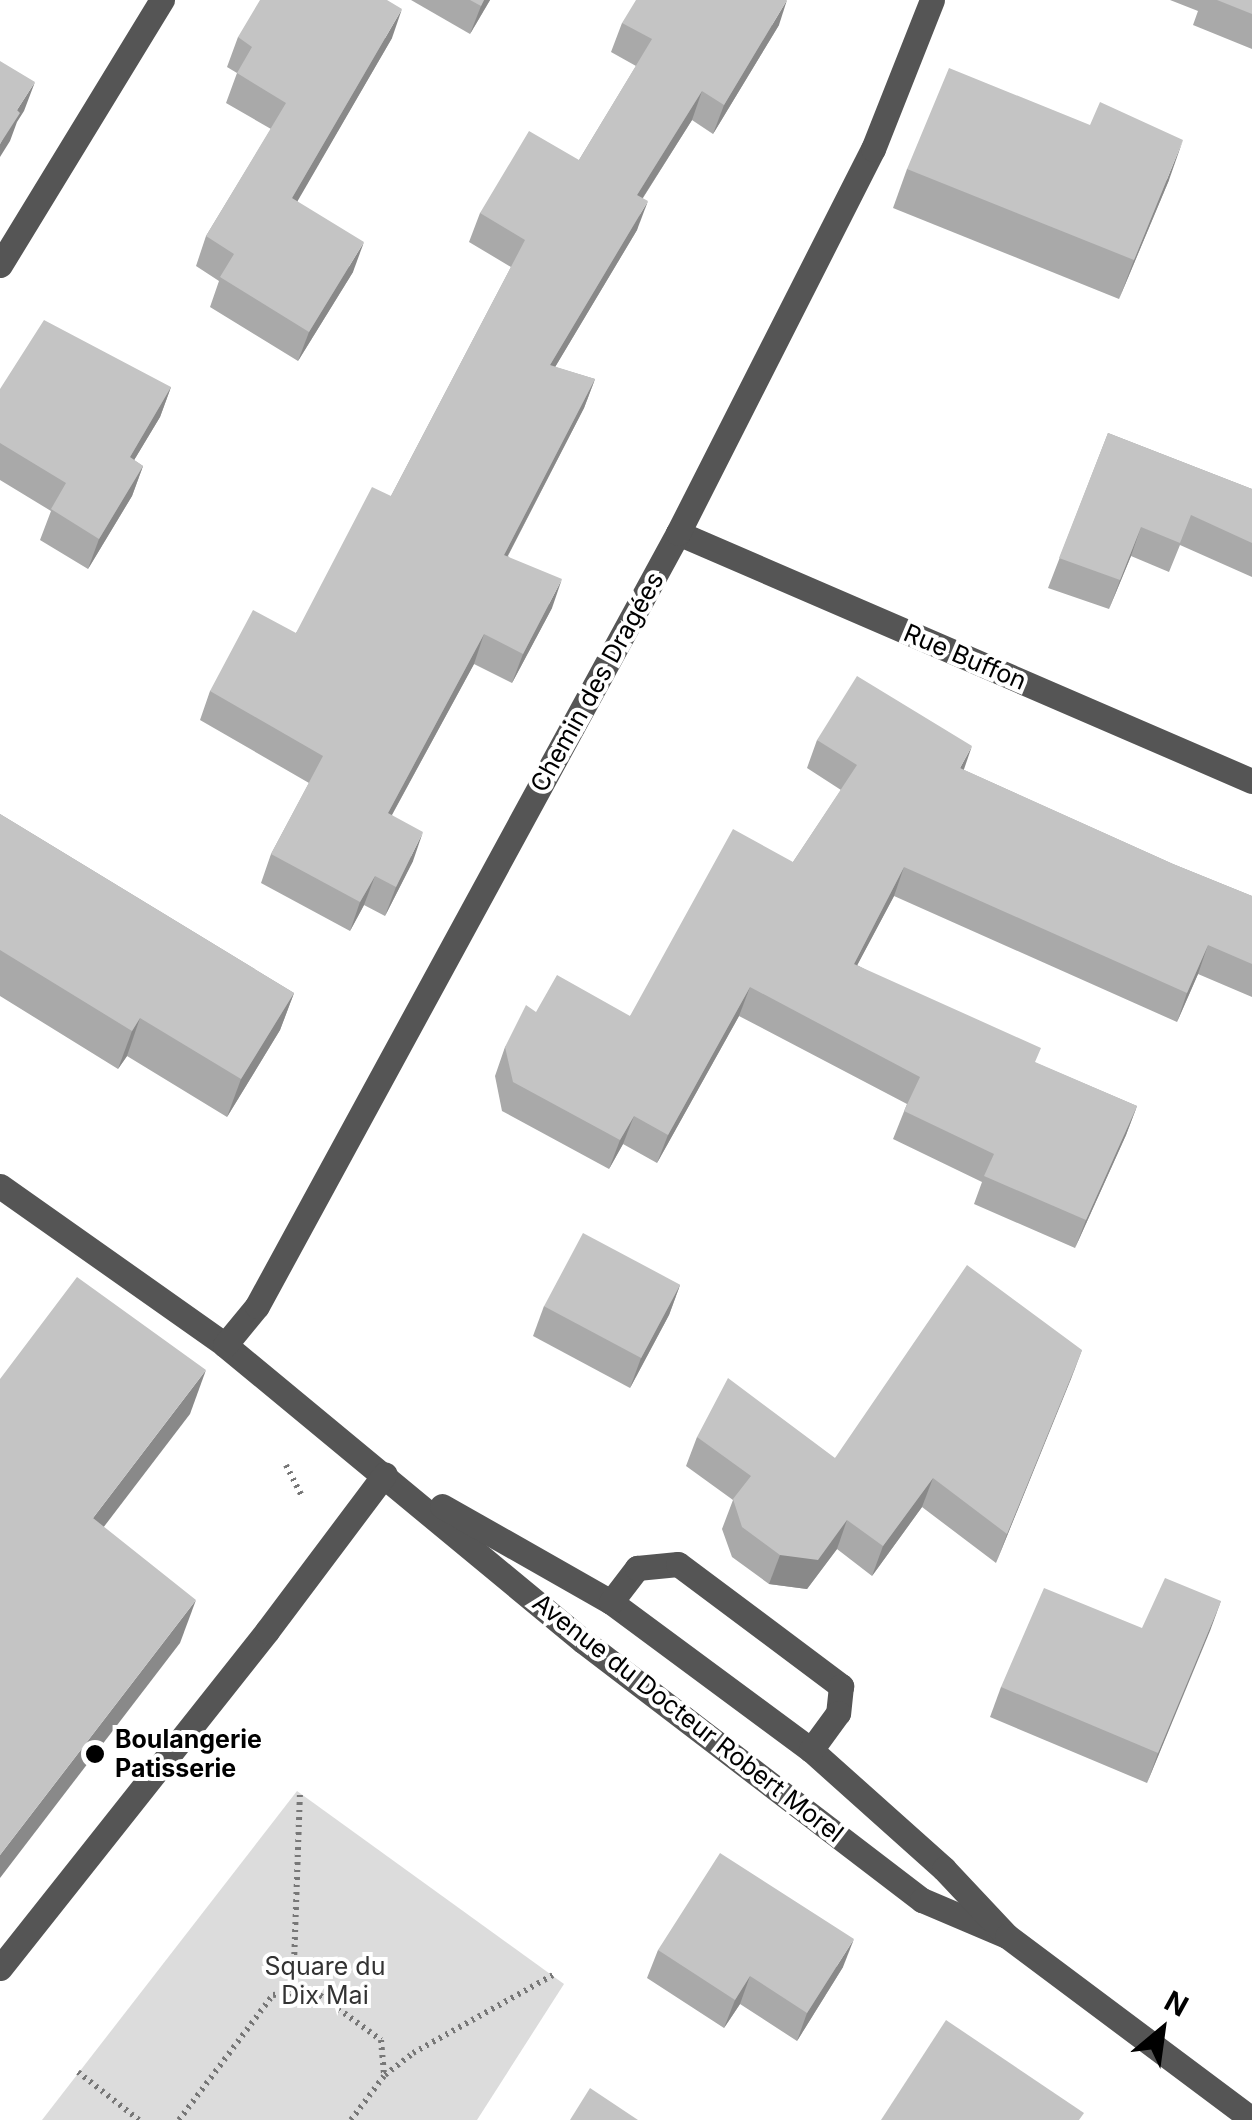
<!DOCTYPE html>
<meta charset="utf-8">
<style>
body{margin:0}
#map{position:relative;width:1252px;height:2120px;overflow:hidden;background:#fff;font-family:Inter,sans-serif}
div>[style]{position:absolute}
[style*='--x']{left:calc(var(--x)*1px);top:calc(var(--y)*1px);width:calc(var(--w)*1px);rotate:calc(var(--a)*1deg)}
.green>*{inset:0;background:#dcdcdc}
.path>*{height:6px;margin-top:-3px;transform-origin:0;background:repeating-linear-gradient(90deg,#777 0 2.5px,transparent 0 7.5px)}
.minor>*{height:25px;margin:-12.5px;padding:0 12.5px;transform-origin:12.5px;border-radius:12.5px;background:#555}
.wall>*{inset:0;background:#a9a9a9}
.shaded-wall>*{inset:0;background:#898989}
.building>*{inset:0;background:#c4c4c4;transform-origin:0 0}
.dots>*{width:28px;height:28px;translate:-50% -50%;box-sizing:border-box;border:5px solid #fff;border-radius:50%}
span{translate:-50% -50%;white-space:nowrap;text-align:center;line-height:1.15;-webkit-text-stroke:8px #fff;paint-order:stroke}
.street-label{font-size:25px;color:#000}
.poi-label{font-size:25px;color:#000;font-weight:700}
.left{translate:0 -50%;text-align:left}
.park-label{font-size:25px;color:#333}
.north{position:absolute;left:1112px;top:1980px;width:100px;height:100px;-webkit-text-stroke:8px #fff;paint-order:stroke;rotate:29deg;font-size:28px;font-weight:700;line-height:40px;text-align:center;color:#000}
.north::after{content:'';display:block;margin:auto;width:35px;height:45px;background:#000;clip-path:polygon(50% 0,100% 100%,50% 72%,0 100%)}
</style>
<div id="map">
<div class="green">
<div style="clip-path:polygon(297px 1791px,564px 1984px,477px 2120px,42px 2120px)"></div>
</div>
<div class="path">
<div style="--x:286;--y:1465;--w:37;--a:63"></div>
<div style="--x:293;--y:1992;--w:199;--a:-88"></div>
<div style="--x:78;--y:2072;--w:78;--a:38.2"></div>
<div style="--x:385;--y:2075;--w:36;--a:-38"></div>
<div style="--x:413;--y:2053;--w:160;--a:-29.1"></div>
<div style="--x:179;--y:2120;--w:156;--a:-53.1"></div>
<div style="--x:273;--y:1995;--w:41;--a:-5.6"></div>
<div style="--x:314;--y:1991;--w:83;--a:36.2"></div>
<div style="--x:381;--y:2040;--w:36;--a:85"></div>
<div style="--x:384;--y:2076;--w:55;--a:126.9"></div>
</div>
<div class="minor">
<div style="--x:0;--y:265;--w:311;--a:-58.6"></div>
<div style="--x:678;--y:533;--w:625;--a:23.37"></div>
<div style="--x:0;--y:1186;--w:276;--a:35.2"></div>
<div style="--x:225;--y:1345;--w:465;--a:39.6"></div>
<div style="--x:583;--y:1641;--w:427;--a:37.4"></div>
<div style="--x:922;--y:1900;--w:92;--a:23"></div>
<div style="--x:225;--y:1345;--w:50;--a:-50.6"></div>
<div style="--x:257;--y:1306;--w:880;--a:-61.43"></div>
<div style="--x:678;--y:533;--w:431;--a:-63.1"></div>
<div style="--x:873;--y:149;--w:160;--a:-68.4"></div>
<div style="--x:442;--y:1506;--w:194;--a:29.6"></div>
<div style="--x:611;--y:1602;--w:249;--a:36.5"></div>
<div style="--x:811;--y:1750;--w:178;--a:41.8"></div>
<div style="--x:944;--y:1869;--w:92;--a:46.8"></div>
<div style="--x:1007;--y:1936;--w:306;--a:36.8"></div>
<div style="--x:611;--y:1602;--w:43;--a:-52.6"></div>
<div style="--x:637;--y:1568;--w:41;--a:-5.6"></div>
<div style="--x:678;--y:1564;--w:204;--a:36.8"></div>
<div style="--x:841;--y:1686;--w:27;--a:96"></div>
<div style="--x:838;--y:1713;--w:46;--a:126.1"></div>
<div style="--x:0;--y:1968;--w:430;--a:-51.6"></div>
<div style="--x:267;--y:1631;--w:196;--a:-53.1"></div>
</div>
<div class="wall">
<div style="clip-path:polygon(411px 0,490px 0,470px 34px)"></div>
<div style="clip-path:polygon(1170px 0,1252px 0,1252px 49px,1193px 25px,1198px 11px)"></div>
<div style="clip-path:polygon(622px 23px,779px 25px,713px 134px,692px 120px,643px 198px,637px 230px,555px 367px,595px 379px,584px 408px,508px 556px,552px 608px,512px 683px,474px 664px,392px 815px,413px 861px,385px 916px,364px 905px,350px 931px,261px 883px,271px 854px,309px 783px,200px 720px,210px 691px,296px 633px,391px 496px,511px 267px,469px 242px,480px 213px,579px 160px,636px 66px,611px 52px)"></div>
<div style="clip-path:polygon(238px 37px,392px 38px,297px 201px,353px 272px,298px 361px,210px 307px,219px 281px,196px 266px,206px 236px,271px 129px,226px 103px,237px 73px,227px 67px)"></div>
<div style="clip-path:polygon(907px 169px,1169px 180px,1119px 299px,893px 208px)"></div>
<div style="clip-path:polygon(171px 387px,160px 417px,134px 460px,143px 466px,132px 496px,88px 569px,40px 540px,51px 511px,0 480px,0 389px)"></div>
<div style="clip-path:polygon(1108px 433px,1252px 489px,1252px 577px,1180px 545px,1169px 572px,1131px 556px,1109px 609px,1048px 588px)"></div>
<div style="clip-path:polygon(817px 740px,964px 770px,1173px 864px,1252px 896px,1252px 997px,1198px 974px,1177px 1022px,894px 896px,857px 965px,1036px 1063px,1137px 1106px,1126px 1135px,1075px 1248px,974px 1204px,982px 1182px,893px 1139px,907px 1104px,739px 1016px,657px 1163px,623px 1144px,609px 1169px,502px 1111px,495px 1076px,505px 1047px,536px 1012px,630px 1016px,793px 862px,841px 790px,807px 768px)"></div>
<div style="clip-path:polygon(0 814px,294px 993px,280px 1030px,227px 1117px,127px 1056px,118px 1069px,0 996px)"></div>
<div style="clip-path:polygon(680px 1285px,669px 1315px,630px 1388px,533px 1336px,544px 1306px)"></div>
<div style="clip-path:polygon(1082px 1350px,996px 1563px,922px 1507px,872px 1576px,837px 1549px,807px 1589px,769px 1584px,732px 1557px,722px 1529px,733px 1500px,686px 1466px,697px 1437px,835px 1458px)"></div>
<div style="clip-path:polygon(1221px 1601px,1147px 1783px,990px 1717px,1001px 1687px)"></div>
<div style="clip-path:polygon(658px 1950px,843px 1967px,797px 2041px,740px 2004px,724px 2028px,647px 1978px)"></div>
</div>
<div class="shaded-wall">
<div style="clip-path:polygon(484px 0,490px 0,470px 34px,481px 6px)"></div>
<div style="clip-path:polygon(787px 0,779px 25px,713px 134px,724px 105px)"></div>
<div style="clip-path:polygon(402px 9px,392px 38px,282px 228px,292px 198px)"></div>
<div style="clip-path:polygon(35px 82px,24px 111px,17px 122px,10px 141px,0 157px,0 144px,17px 110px)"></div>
<div style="clip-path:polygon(702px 91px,692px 120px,626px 224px,637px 195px)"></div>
<div style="clip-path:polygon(1183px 140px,1169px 180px,1119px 299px,1134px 260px)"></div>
<div style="clip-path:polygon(648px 201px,637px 230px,539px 394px,550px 365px)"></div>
<div style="clip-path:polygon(364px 242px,353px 272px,298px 361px,309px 332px)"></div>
<div style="clip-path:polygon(595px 379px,584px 408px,493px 584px,504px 555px)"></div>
<div style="clip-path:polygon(171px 387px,160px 417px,118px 487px,130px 457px)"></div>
<div style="clip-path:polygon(143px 466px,132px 496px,88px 569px,99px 539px)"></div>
<div style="clip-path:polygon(1141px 527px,1131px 556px,1109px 609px,1120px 580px)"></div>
<div style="clip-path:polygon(562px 579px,552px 608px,512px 683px,523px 654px)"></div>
<div style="clip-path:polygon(484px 634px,474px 664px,377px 842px,388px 813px)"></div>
<div style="clip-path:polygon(972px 746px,962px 775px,960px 768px)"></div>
<div style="clip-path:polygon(423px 832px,413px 861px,385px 916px,396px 887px)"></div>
<div style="clip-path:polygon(904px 867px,894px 896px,843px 992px,854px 964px)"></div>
<div style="clip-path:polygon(375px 876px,364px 905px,350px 931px,360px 902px)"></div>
<div style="clip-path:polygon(1208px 945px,1198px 974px,1177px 1022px,1187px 993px)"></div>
<div style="clip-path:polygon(750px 987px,739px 1016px,657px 1163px,668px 1135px)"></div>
<div style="clip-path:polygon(294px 993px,280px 1030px,227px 1117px,241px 1079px)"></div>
<div style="clip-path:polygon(140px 1018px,127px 1056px,118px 1069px,132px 1031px)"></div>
<div style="clip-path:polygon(1137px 1106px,1126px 1135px,1075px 1248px,1086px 1220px)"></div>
<div style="clip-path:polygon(634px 1116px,623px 1144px,609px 1169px,620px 1140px)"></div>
<div style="clip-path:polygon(680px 1285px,669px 1315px,630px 1388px,641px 1358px)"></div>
<div style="clip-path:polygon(1082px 1350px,1071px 1379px,996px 1563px,1007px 1534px)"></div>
<div style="clip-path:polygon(206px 1370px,190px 1414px,77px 1562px,93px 1518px)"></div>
<div style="clip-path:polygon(933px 1478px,922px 1507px,872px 1576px,883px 1546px)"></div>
<div style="clip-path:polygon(847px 1520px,837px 1549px,807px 1589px,769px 1584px,780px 1555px)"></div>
<div style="clip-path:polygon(196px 1600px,180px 1643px,0 1878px,0 1855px)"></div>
<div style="clip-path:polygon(1221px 1601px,1210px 1631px,1147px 1783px,1158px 1753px)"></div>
<div style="clip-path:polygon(854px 1939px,843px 1967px,797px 2041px,807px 2013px)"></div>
<div style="clip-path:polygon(750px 1976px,740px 2004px,724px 2028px,735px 2000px)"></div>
</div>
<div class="building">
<div style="clip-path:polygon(260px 0,387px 0,402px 9px,292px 198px,364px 242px,309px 332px,220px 277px,234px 254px,206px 236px,286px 103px,237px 73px,252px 47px,238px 37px)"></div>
<div style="clip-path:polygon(470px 0,484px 0,481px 6px)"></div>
<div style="clip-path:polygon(636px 0,787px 0,724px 105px,702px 91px,637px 195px,648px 201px,550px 365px,595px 379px,504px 555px,562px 579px,523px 654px,484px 634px,388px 813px,423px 832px,396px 887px,375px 876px,360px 902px,271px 854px,323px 756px,210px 691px,253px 610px,296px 633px,372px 487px,391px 496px,525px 240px,480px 213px,529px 131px,579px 160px,652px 39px,622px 23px)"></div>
<div style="clip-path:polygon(1217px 0,1252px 0,1252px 14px)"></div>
<div style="clip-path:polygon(0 61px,35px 82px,17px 110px,20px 113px,0 144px)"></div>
<div style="clip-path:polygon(949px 68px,1090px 125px,1100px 102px,1183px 140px,1134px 260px,907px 169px)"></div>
<div style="clip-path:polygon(44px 320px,171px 387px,130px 457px,143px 466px,99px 539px,51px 509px,66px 483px,0 443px,0 389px)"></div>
<div style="clip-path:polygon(1108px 433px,1252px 489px,1252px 543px,1191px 515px,1180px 543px,1141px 527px,1120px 580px,1059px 558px)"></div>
<div style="clip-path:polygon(857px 676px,972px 746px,960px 768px,1173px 864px,1252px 896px,1252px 964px,1208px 945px,1187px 993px,904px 867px,854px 964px,1041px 1048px,1035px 1062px,1137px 1106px,1086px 1220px,984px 1176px,994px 1154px,904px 1111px,920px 1077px,750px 987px,668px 1135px,634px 1116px,620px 1140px,513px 1082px,505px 1047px,526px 1005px,536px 1012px,557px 975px,630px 1016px,733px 829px,793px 862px,857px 765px,817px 740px)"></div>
<div style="clip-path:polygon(0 814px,294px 993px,241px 1079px,140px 1018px,132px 1031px,0 950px)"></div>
<div style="left:583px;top:1233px;width:110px;height:83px;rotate:28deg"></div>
<div style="clip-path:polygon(967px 1265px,1082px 1350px,1007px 1534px,933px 1478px,883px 1546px,847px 1520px,818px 1560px,780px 1555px,742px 1527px,733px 1499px,751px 1476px,697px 1437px,728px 1378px,835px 1458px)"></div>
<div style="clip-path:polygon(77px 1277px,206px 1370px,93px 1518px,196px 1600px,0 1855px,0 1379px)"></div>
<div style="clip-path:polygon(1165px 1578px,1221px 1601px,1158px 1753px,1001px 1687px,1044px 1588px,1142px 1628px)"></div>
<div style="clip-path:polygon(720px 1853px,854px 1939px,807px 2013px,750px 1976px,735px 2000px,658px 1950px)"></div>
<div style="clip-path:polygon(946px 2020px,1084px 2113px,1079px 2120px,881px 2120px)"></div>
<div style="clip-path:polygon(590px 2088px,638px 2120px,570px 2120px)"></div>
</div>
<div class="dots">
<div style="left:95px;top:1754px;background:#000"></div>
</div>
<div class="street-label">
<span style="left:965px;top:657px;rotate:23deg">Rue Buffon</span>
<span style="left:597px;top:682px;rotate:-61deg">Chemin des Dragées</span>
<span style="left:688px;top:1718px;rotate:38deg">Avenue du Docteur Robert Morel</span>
</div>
<div class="poi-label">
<span class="left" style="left:115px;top:1754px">Boulangerie<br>Patisserie</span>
</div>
<div class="park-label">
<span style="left:325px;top:1981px">Square du<br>Dix Mai</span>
</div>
<div class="north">N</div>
</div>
